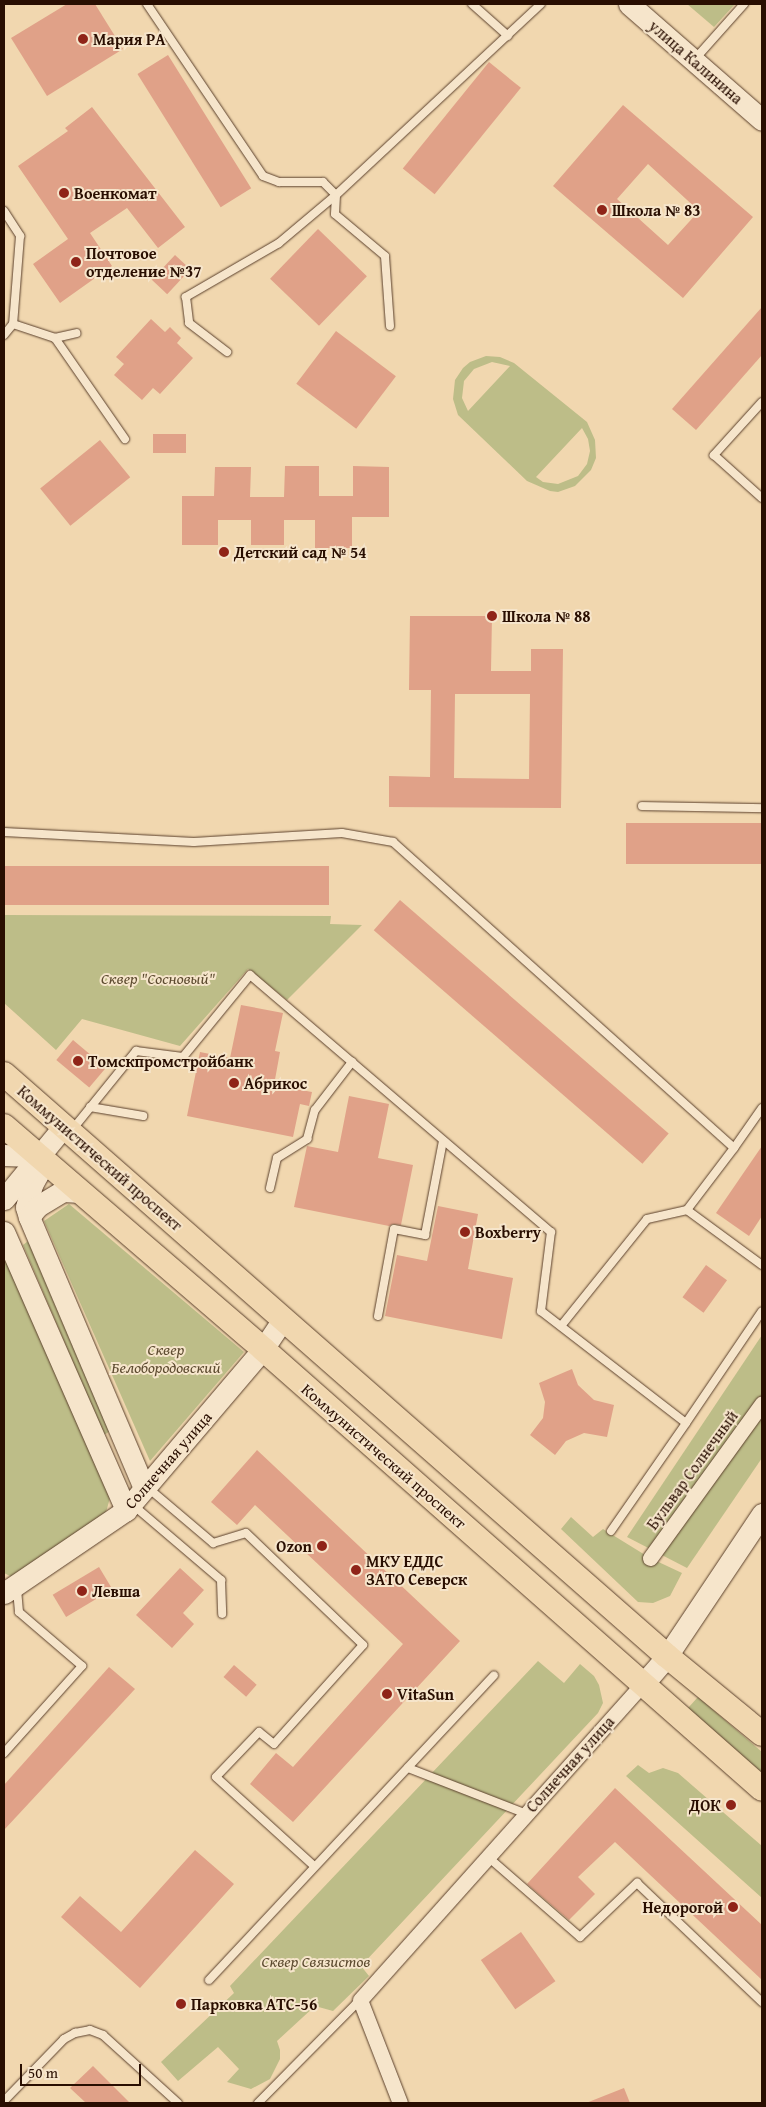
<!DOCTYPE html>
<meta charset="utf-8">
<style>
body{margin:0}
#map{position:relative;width:766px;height:2107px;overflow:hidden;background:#f1d7af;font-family:"Gentium Book Plus",serif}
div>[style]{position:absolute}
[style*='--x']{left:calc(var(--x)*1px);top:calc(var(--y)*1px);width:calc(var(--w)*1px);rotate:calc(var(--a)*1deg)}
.green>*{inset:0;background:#bdbd88}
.building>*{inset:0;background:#e0a188;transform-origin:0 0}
.roads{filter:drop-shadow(0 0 1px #5b402c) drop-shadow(0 0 1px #5b402c)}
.lane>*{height:8px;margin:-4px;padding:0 4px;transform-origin:4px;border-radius:4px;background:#f6e5cb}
.street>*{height:15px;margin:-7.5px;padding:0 7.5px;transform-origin:7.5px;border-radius:7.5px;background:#f6e5cb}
.secondary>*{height:21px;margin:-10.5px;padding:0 10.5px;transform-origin:10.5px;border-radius:10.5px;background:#f6e5cb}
.primary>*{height:24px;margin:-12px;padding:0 12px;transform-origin:12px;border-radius:12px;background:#f1d7af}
.dots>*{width:14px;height:14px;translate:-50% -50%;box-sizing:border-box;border:2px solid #f6e5cb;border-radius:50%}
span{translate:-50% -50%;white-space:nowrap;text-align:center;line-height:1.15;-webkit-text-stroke:4px #f6e5cb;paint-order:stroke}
.poi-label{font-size:16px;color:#290e01;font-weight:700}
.left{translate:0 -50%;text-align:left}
.right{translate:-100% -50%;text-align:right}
.street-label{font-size:16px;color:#290e01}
.park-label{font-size:16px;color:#5d4b30;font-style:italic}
.frame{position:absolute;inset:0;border:5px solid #290e01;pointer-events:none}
.scale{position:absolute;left:20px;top:2064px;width:121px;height:22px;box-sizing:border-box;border:2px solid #290e01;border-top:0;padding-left:6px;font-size:15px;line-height:18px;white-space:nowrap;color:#290e01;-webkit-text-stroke:4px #f6e5cb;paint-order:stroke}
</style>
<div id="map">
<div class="green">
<div style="clip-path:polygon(687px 4px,735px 4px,714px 27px)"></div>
<div style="clip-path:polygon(evenodd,486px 356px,500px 357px,514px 363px,587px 422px,595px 440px,596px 458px,591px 470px,575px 486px,558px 492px,550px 491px,527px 481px,458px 415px,453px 399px,455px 380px,463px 368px,470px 362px,486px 356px,492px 362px,510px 366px,468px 411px,462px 398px,464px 381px,474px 369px,492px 362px,486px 356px,582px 428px,588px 439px,590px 451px,587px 464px,578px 476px,558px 484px,543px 482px,536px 477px,582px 428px)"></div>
<div style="clip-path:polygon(4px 915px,331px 916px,330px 924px,362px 925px,287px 1000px,248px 969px,180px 1046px,82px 1019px,56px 1050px,4px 1003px)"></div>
<div style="clip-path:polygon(69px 1204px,244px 1352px,150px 1461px,44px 1221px)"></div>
<div style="clip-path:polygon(28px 1241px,110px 1431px,104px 1435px,23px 1245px)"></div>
<div style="clip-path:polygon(4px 1250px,111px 1494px,105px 1516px,14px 1578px,4px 1573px)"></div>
<div style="clip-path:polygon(762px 1335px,762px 1458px,687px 1568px,627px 1537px)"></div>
<div style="clip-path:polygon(571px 1517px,593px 1537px,603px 1529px,650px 1558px,682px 1573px,670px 1596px,653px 1603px,638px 1602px,561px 1529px)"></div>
<div style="clip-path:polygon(538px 1661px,564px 1683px,580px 1664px,594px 1676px,599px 1685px,603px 1703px,598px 1713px,361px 1966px,369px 1976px,333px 2011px,315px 2006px,277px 2041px,280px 2050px,280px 2059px,270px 2079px,251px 2089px,227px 2082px,239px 2069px,218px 2047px,178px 2081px,161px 2062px,234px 1993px,230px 1986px)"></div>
<div style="clip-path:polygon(698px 1697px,762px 1752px,762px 1773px,688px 1708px)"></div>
<div style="clip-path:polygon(638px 1765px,649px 1773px,663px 1768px,678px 1773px,762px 1846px,762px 1898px,626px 1776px)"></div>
</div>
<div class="building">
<div style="clip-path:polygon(67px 4px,95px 4px,123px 49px,47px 96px,11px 38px)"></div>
<div style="left:168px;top:55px;width:157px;height:36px;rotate:58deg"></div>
<div style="left:489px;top:62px;width:41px;height:137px;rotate:39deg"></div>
<div style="clip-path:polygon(evenodd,623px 105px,753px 217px,683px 298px,553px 186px,623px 105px,648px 164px,699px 211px,668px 245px,617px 199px,648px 164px)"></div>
<div style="clip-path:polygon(92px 107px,185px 227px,158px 248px,127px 208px,90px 233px,112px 266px,60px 303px,33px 264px,68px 239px,18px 166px,68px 131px,65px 128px)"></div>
<div style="left:318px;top:229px;width:68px;height:69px;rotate:44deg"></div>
<div style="left:175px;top:255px;width:21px;height:34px;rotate:43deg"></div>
<div style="clip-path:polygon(762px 307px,762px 355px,696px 430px,672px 409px)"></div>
<div style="clip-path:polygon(151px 319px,165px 332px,170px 327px,181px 338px,177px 343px,193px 358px,160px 394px,153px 388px,142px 400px,114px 375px,124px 364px,116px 357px)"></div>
<div style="left:336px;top:331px;width:75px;height:66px;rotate:37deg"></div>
<div style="left:153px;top:434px;width:33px;height:19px"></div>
<div style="left:100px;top:440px;width:48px;height:77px;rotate:51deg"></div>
<div style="clip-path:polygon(285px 466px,319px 466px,319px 496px,353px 496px,353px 466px,389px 467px,389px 517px,352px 517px,352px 548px,315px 548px,315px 520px,284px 520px,284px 545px,251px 545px,251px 520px,218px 520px,218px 545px,182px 545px,182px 496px,214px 496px,215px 467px,251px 467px,250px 497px,284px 497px)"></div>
<div style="clip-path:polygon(evenodd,410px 616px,492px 616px,491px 671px,531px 671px,531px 649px,563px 649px,561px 808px,389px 807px,389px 776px,430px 777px,431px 690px,409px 690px,410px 616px,455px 694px,530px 694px,529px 779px,454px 778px,455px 694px)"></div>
<div style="left:626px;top:823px;width:136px;height:41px"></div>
<div style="left:4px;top:866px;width:325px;height:39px"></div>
<div style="left:400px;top:900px;width:356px;height:40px;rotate:41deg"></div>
<div style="clip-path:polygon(241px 1005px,283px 1013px,275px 1051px,280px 1052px,274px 1085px,312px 1092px,309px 1106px,300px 1104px,293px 1137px,187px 1116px,200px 1052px,230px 1058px)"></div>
<div style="left:73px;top:1040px;width:43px;height:26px;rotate:40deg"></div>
<div style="clip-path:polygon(349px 1096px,389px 1104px,378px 1158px,413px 1165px,401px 1225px,393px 1224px,389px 1226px,294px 1207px,307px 1146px,338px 1152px)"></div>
<div style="clip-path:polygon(762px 1146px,762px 1216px,749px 1236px,716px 1213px)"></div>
<div style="clip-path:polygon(438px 1206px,478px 1214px,468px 1269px,513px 1278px,502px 1339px,385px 1316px,397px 1255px,427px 1261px)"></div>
<div style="left:706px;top:1265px;width:26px;height:40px;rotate:36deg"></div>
<div style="clip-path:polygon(572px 1369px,578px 1385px,594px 1400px,614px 1405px,607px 1437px,584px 1433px,566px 1441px,555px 1455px,530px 1435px,543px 1418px,545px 1402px,539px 1383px)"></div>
<div style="clip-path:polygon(257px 1450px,460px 1641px,293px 1822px,250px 1784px,276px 1753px,293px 1767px,403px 1644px,255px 1505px,237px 1525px,211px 1502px)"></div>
<div style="left:99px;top:1567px;width:26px;height:54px;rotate:59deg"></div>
<div style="clip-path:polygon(180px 1568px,204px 1590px,183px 1613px,194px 1624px,172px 1648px,136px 1615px)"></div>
<div style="left:234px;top:1665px;width:30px;height:16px;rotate:41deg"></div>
<div style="clip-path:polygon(109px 1667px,135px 1689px,4px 1830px,4px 1785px)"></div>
<div style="clip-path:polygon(615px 1788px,762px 1925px,762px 1980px,615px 1842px,578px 1877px,595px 1894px,569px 1920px,527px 1884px)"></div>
<div style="clip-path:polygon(195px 1850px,234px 1884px,140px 1988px,61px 1917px,80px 1896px,121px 1932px)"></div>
<div style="left:521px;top:1932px;width:60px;height:49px;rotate:55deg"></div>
<div style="clip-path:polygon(93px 2066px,130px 2103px,86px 2103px,70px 2088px)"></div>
<div style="clip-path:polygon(624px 2088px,630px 2103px,586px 2103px)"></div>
</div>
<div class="roads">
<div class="lane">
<div style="--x:147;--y:4;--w:207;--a:56"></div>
<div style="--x:263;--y:176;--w:17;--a:21"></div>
<div style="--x:279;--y:182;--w:44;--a:0"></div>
<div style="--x:323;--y:182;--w:18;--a:45"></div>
<div style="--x:336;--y:195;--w:75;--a:139.9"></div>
<div style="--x:279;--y:243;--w:108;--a:149.9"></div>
<div style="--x:186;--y:297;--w:26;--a:83"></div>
<div style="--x:189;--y:323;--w:48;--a:37.3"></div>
<div style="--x:472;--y:4;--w:48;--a:41.6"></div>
<div style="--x:695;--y:59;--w:74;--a:-48.3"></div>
<div style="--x:4;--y:211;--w:30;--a:57"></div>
<div style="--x:20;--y:236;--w:88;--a:94.5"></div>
<div style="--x:390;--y:326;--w:70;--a:-94.1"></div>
<div style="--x:385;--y:256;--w:65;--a:-140"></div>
<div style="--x:335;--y:214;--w:19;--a:-87"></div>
<div style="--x:336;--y:195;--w:280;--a:-43"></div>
<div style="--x:4;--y:335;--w:14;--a:-51"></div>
<div style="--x:13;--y:324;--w:44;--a:18.4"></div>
<div style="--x:55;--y:338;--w:123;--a:55.3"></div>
<div style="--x:55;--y:338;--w:22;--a:-13"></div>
<div style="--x:762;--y:402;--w:72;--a:132.2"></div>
<div style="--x:714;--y:455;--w:64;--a:41.9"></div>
<div style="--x:642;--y:806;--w:120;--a:1"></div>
<div style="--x:4;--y:832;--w:190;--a:3"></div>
<div style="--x:194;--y:842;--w:148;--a:-3.5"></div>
<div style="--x:342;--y:833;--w:52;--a:10"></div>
<div style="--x:393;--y:842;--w:458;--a:41.9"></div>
<div style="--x:734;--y:1148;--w:78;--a:127.2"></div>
<div style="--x:687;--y:1210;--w:93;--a:36.3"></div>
<div style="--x:90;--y:1107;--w:54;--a:9.6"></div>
<div style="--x:72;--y:1130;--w:102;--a:-51"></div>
<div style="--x:136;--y:1051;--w:47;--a:7.3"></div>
<div style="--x:183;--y:1057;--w:106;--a:-50.7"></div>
<div style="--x:250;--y:975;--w:396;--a:40.5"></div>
<div style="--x:551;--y:1232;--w:80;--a:97.2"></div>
<div style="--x:541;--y:1311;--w:183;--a:37.7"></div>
<div style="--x:686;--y:1423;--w:135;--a:-55.8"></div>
<div style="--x:734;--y:1148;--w:49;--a:-55"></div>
<div style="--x:270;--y:1188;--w:31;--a:-77"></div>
<div style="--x:277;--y:1158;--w:36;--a:-32"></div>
<div style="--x:307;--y:1139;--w:30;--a:-75"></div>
<div style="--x:315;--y:1110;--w:61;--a:-52.4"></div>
<div style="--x:378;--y:1316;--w:88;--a:-79.6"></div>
<div style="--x:394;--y:1229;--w:32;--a:11"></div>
<div style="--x:425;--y:1235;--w:96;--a:-79.2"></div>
<div style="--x:561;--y:1326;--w:137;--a:-51.2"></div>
<div style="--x:647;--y:1219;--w:41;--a:-12.7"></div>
<div style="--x:147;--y:1487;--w:87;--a:40.3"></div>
<div style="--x:213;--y:1543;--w:34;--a:-17"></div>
<div style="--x:246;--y:1533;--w:162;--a:43.7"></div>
<div style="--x:363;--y:1645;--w:133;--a:132"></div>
<div style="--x:274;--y:1744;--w:19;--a:-141"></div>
<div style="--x:259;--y:1732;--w:62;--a:133.7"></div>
<div style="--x:216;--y:1777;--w:132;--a:42.2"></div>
<div style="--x:133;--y:1505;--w:116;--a:40.4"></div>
<div style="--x:221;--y:1580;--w:34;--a:88"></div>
<div style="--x:611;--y:1531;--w:131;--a:-55.2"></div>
<div style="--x:4;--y:1753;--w:117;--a:-48.1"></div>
<div style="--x:82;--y:1666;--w:83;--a:-139.4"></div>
<div style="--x:19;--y:1612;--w:25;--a:-95"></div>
<div style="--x:408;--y:1768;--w:124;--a:21.2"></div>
<div style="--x:488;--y:1857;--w:122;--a:41"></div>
<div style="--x:580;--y:1937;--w:79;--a:-43.5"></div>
<div style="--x:637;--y:1883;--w:173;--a:43.6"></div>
<div style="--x:209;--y:1980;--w:417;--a:-46.9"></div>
<div style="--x:4;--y:2101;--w:86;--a:-45.9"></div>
<div style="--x:64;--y:2039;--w:13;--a:-29"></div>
<div style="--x:75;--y:2033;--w:15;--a:-11"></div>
<div style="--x:90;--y:2030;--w:14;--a:21"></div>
<div style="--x:103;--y:2035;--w:101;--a:42.2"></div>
<div style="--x:258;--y:2103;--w:145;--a:-45.3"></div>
</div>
<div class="street">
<div style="--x:650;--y:1558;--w:191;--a:-54.1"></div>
<div style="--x:400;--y:2103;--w:110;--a:-111.2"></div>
<div style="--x:360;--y:2000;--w:424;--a:-48.2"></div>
</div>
<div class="secondary">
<div style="--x:629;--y:4;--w:176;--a:41.1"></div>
<div style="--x:4;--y:1155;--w:33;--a:2"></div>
<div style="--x:37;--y:1156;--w:18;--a:87"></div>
<div style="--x:38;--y:1174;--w:13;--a:119"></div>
<div style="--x:32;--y:1185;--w:23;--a:105"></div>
<div style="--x:26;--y:1207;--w:10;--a:73"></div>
<div style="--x:29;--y:1217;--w:294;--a:67"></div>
<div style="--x:4;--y:1199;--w:94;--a:-50.6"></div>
<div style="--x:29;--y:1217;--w:14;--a:-51"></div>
<div style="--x:38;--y:1206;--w:29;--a:-31"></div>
<div style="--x:63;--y:1191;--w:18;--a:3"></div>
<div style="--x:4;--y:1232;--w:304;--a:66.3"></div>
<div style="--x:4;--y:1593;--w:148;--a:-34.2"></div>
<div style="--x:126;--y:1510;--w:211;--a:-49.6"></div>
<div style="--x:263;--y:1349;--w:36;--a:-56"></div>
<div style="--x:643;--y:1684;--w:37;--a:-49"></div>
<div style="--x:667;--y:1656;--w:171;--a:-56.2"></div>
</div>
<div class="primary">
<div style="--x:4;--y:1074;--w:882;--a:41.28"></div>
<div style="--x:667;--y:1656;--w:123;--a:39.4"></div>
<div style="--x:4;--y:1126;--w:342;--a:40.7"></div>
<div style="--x:263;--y:1349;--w:665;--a:41.4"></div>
</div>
</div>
<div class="dots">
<div style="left:83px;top:39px;background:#8f2418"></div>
<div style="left:64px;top:193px;background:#8f2418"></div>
<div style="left:602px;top:210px;background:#8f2418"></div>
<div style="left:76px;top:262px;background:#8f2418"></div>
<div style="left:224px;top:552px;background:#8f2418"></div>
<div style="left:492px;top:616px;background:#8f2418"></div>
<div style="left:78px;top:1061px;background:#8f2418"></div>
<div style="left:234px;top:1083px;background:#8f2418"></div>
<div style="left:465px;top:1232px;background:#8f2418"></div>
<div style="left:322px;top:1546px;background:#8f2418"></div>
<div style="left:356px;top:1570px;background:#8f2418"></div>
<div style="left:82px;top:1591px;background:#8f2418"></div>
<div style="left:387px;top:1694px;background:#8f2418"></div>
<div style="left:731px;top:1805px;background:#8f2418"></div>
<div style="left:733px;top:1907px;background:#8f2418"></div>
<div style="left:181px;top:2004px;background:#8f2418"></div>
</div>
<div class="poi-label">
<span class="left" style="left:93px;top:39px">Мария РА</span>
<span class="left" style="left:74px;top:193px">Военкомат</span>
<span class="left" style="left:612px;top:210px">Школа № 83</span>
<span class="left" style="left:86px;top:262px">Почтовое<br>отделение №37</span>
<span class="left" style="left:234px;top:552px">Детский сад № 54</span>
<span class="left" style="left:502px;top:616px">Школа № 88</span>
<span class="left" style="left:88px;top:1061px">Томскпромстройбанк</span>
<span class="left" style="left:244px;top:1083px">Абрикос</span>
<span class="left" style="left:475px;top:1232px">Boxberry</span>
<span class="right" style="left:312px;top:1546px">Ozon</span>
<span class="left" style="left:366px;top:1570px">МКУ ЕДДС<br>ЗАТО Северск</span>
<span class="left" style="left:92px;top:1591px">Левша</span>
<span class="left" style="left:397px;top:1694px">VitaSun</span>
<span class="right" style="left:721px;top:1805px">ДОК</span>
<span class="right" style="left:723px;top:1907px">Недорогой</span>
<span class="left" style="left:191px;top:2004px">Парковка АТС-56</span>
</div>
<div class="street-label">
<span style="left:696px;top:62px;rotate:41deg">улица Калинина</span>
<span style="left:100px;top:1158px;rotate:41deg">Коммунистический проспект</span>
<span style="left:384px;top:1456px;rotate:41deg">Коммунистический проспект</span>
<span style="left:168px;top:1460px;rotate:-49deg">Солнечная улица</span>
<span style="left:692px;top:1470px;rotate:-54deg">Бульвар Солнечный</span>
<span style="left:570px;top:1764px;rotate:-48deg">Солнечная улица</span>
</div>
<div class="park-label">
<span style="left:158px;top:978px">Сквер "Сосновый"</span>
<span style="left:166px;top:1358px">Сквер<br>Белобородовский</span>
<span style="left:316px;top:1961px">Сквер Связистов</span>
</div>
<div class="frame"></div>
<div class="scale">50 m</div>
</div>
